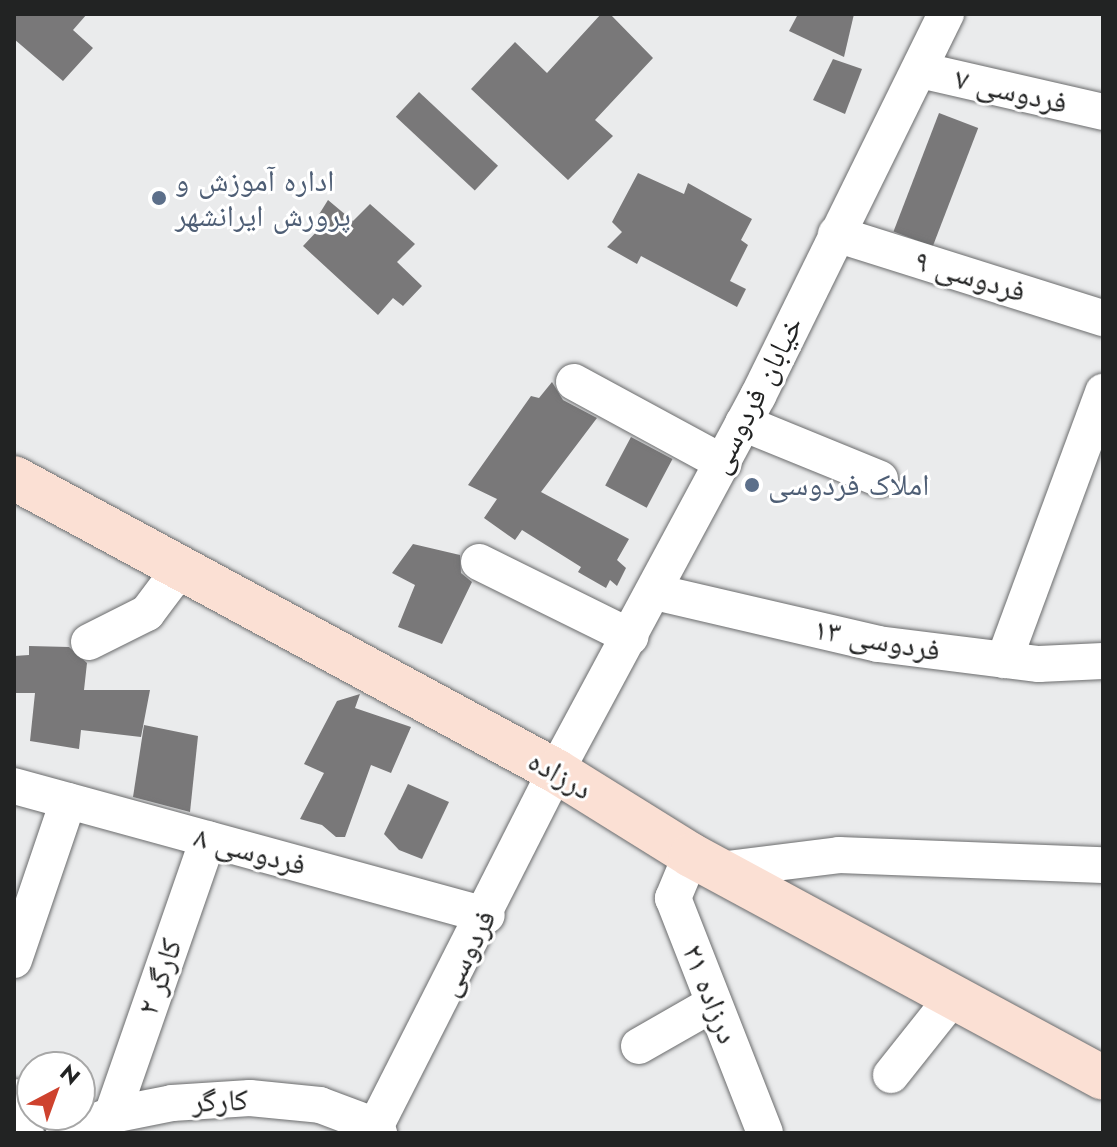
<!DOCTYPE html>
<meta charset="utf-8">
<style>
body{margin:0}
#map{position:relative;width:1117px;height:1147px;overflow:hidden;background:#eaebec;font-family:Jost,"Noto Naskh Arabic",sans-serif}
div>[style]{position:absolute}
[style*='--x']{left:calc(var(--x)*1px);top:calc(var(--y)*1px);width:calc(var(--w)*1px);rotate:calc(var(--a)*1deg)}
.building>*{inset:0;background:#797879;transform-origin:0 0}
.roads{filter:drop-shadow(0 0 2px #6b6c6d) drop-shadow(0 0 2px #6b6c6d)}
.minor>*{height:36px;margin:-18px;padding:0 18px;transform-origin:18px;border-radius:18px;background:#fff}
.major>*{height:44px;margin:-22px;padding:0 22px;transform-origin:22px;border-radius:22px;background:#fbe0d4}
.dots>*{width:22px;height:22px;translate:-50% -50%;box-sizing:border-box;border:4px solid #fff;border-radius:50%}
span{translate:-50% -50%;white-space:nowrap;text-align:center;line-height:1.15;-webkit-text-stroke:6px #fff;paint-order:stroke}
.street-label{font-size:30px;color:#222323}
.service-label{font-size:30px;color:#4e5e75}
.left{translate:0 -50%;text-align:left}
.frame{position:absolute;inset:0;border:16px solid #222323;pointer-events:none}
.north{position:absolute;left:16px;top:1051px;width:80px;height:80px;box-sizing:border-box;background:#fff;border:2px solid #a7a7a7;border-radius:50%;rotate:41deg;font-size:22px;font-weight:700;line-height:32px;text-align:center;color:#222323}
.north::after{content:'';display:block;margin:auto;width:28px;height:36px;background:#ce422e;clip-path:polygon(50% 0,100% 100%,50% 72%,0 100%)}
</style>
<div id="map">
<div class="building">
<div style="clip-path:polygon(14px 14px,87px 14px,73px 30px,93px 48px,63px 81px,14px 39px)"></div>
<div style="clip-path:polygon(601px 14px,610px 14px,653px 58px,595px 120px,613px 136px,568px 180px,471px 89px,515px 42px,547px 73px)"></div>
<div style="clip-path:polygon(798px 14px,854px 14px,844px 57px,789px 31px)"></div>
<div style="clip-path:polygon(833px 59px,862px 69px,845px 114px,813px 100px)"></div>
<div style="left:419px;top:92px;width:108px;height:34px;rotate:43deg"></div>
<div style="left:939px;top:113px;width:42px;height:127px;rotate:21deg"></div>
<div style="clip-path:polygon(638px 173px,684px 194px,688px 183px,752px 219px,741px 240px,748px 245px,730px 281px,746px 289px,737px 307px,641px 256px,637px 264px,607px 247px,622px 232px,612px 222px)"></div>
<div style="clip-path:polygon(328px 200px,353px 221px,370px 204px,415px 244px,397px 262px,422px 286px,403px 306px,393px 298px,378px 315px,303px 246px,319px 229px,313px 224px)"></div>
<div style="clip-path:polygon(552px 382px,563px 400px,597px 418px,541px 492px,629px 539px,617px 560px,626px 568px,617px 586px,610px 580px,606px 588px,578px 572px,581px 567px,522px 530px,515px 540px,484px 518px,497px 499px,468px 485px,531px 396px,539px 398px)"></div>
<div style="left:631px;top:437px;width:47px;height:55px;rotate:28deg"></div>
<div style="clip-path:polygon(413px 544px,460px 555px,461px 573px,472px 582px,442px 644px,398px 627px,415px 585px,392px 573px)"></div>
<div style="clip-path:polygon(29px 646px,69px 647px,87px 663px,84px 690px,150px 690px,141px 737px,81px 730px,79px 749px,30px 741px,35px 693px,14px 693px,14px 656px,29px 655px)"></div>
<div style="clip-path:polygon(360px 694px,355px 708px,411px 727px,391px 773px,371px 765px,345px 837px,336px 837px,322px 825px,300px 819px,324px 773px,304px 764px,337px 701px)"></div>
<div style="clip-path:polygon(144px 725px,198px 736px,190px 812px,133px 797px)"></div>
<div style="clip-path:polygon(408px 784px,449px 802px,422px 859px,399px 850px,384px 834px)"></div>
</div>
<div class="roads">
<div class="minor">
<div style="--x:920;--y:70;--w:188;--a:12.9"></div>
<div style="--x:836;--y:234;--w:280;--a:17.5"></div>
<div style="--x:574;--y:382;--w:170;--a:28.5"></div>
<div style="--x:743;--y:423;--w:148;--a:22.2"></div>
<div style="--x:479;--y:562;--w:169;--a:26.3"></div>
<div style="--x:655;--y:592;--w:229;--a:13.1"></div>
<div style="--x:878;--y:644;--w:162;--a:7.1"></div>
<div style="--x:1039;--y:664;--w:64;--a:-2.7"></div>
<div style="--x:89;--y:642;--w:65;--a:-26.6"></div>
<div style="--x:147;--y:613;--w:55;--a:-53.1"></div>
<div style="--x:1004;--y:660;--w:286;--a:-69.7"></div>
<div style="--x:14;--y:786;--w:490;--a:15.3"></div>
<div style="--x:691;--y:855;--w:47;--a:112.7"></div>
<div style="--x:673;--y:898;--w:252;--a:68.6"></div>
<div style="--x:719;--y:870;--w:121;--a:-7.1"></div>
<div style="--x:839;--y:855;--w:264;--a:2.2"></div>
<div style="--x:14;--y:960;--w:168;--a:-71.2"></div>
<div style="--x:639;--y:1046;--w:86;--a:-29.8"></div>
<div style="--x:891;--y:1075;--w:100;--a:-51.5"></div>
<div style="--x:14;--y:1097;--w:38;--a:72"></div>
<div style="--x:112;--y:1115;--w:292;--a:-70.8"></div>
<div style="--x:64;--y:1133;--w:51;--a:-20.6"></div>
<div style="--x:112;--y:1115;--w:61;--a:-11.3"></div>
<div style="--x:172;--y:1103;--w:78;--a:-3.7"></div>
<div style="--x:250;--y:1098;--w:70;--a:5.7"></div>
<div style="--x:320;--y:1105;--w:60;--a:20.6"></div>
<div style="--x:376;--y:1126;--w:8;--a:67"></div>
<div style="--x:372;--y:1133;--w:406;--a:-63.1"></div>
<div style="--x:556;--y:771;--w:426;--a:-61.7"></div>
<div style="--x:758;--y:396;--w:426;--a:-63.8"></div>
</div>
<div class="major">
<div style="--x:14;--y:478;--w:616;--a:28.4"></div>
<div style="--x:556;--y:771;--w:159;--a:31.9"></div>
<div style="--x:691;--y:855;--w:468;--a:28.4"></div>
</div>
</div>
<div class="dots">
<div style="left:159px;top:198px;background:#5c6f8a"></div>
<div style="left:752px;top:485px;background:#5c6f8a"></div>
</div>
<div class="street-label">
<span style="left:1011px;top:91px;rotate:13deg">فردوسی ۷</span>
<span style="left:970px;top:276px;rotate:17deg">فردوسی ۹</span>
<span style="left:756px;top:395px;rotate:-63deg">خیابان فردوسی</span>
<span style="left:877px;top:640px;rotate:10deg">فردوسی ۱۳</span>
<span style="left:560px;top:775px;rotate:30deg">درزاده</span>
<span style="left:250px;top:851px;rotate:15deg">فردوسی ۸</span>
<span style="left:467px;top:953px;rotate:-63deg">فردوسی</span>
<span style="left:160px;top:977px;rotate:-71deg">کارگر ۲</span>
<span style="left:710px;top:994px;rotate:68deg">درزاده ۲۱</span>
<span style="left:220px;top:1101px;rotate:-2deg">کارگر</span>
</div>
<div class="service-label">
<span class="left" style="left:175px;top:198px">اداره آموزش و<br>پرورش ایرانشهر</span>
<span class="left" style="left:768px;top:485px">املاک فردوسی</span>
</div>
<div class="frame"></div>
<div class="north">N</div>
</div>
